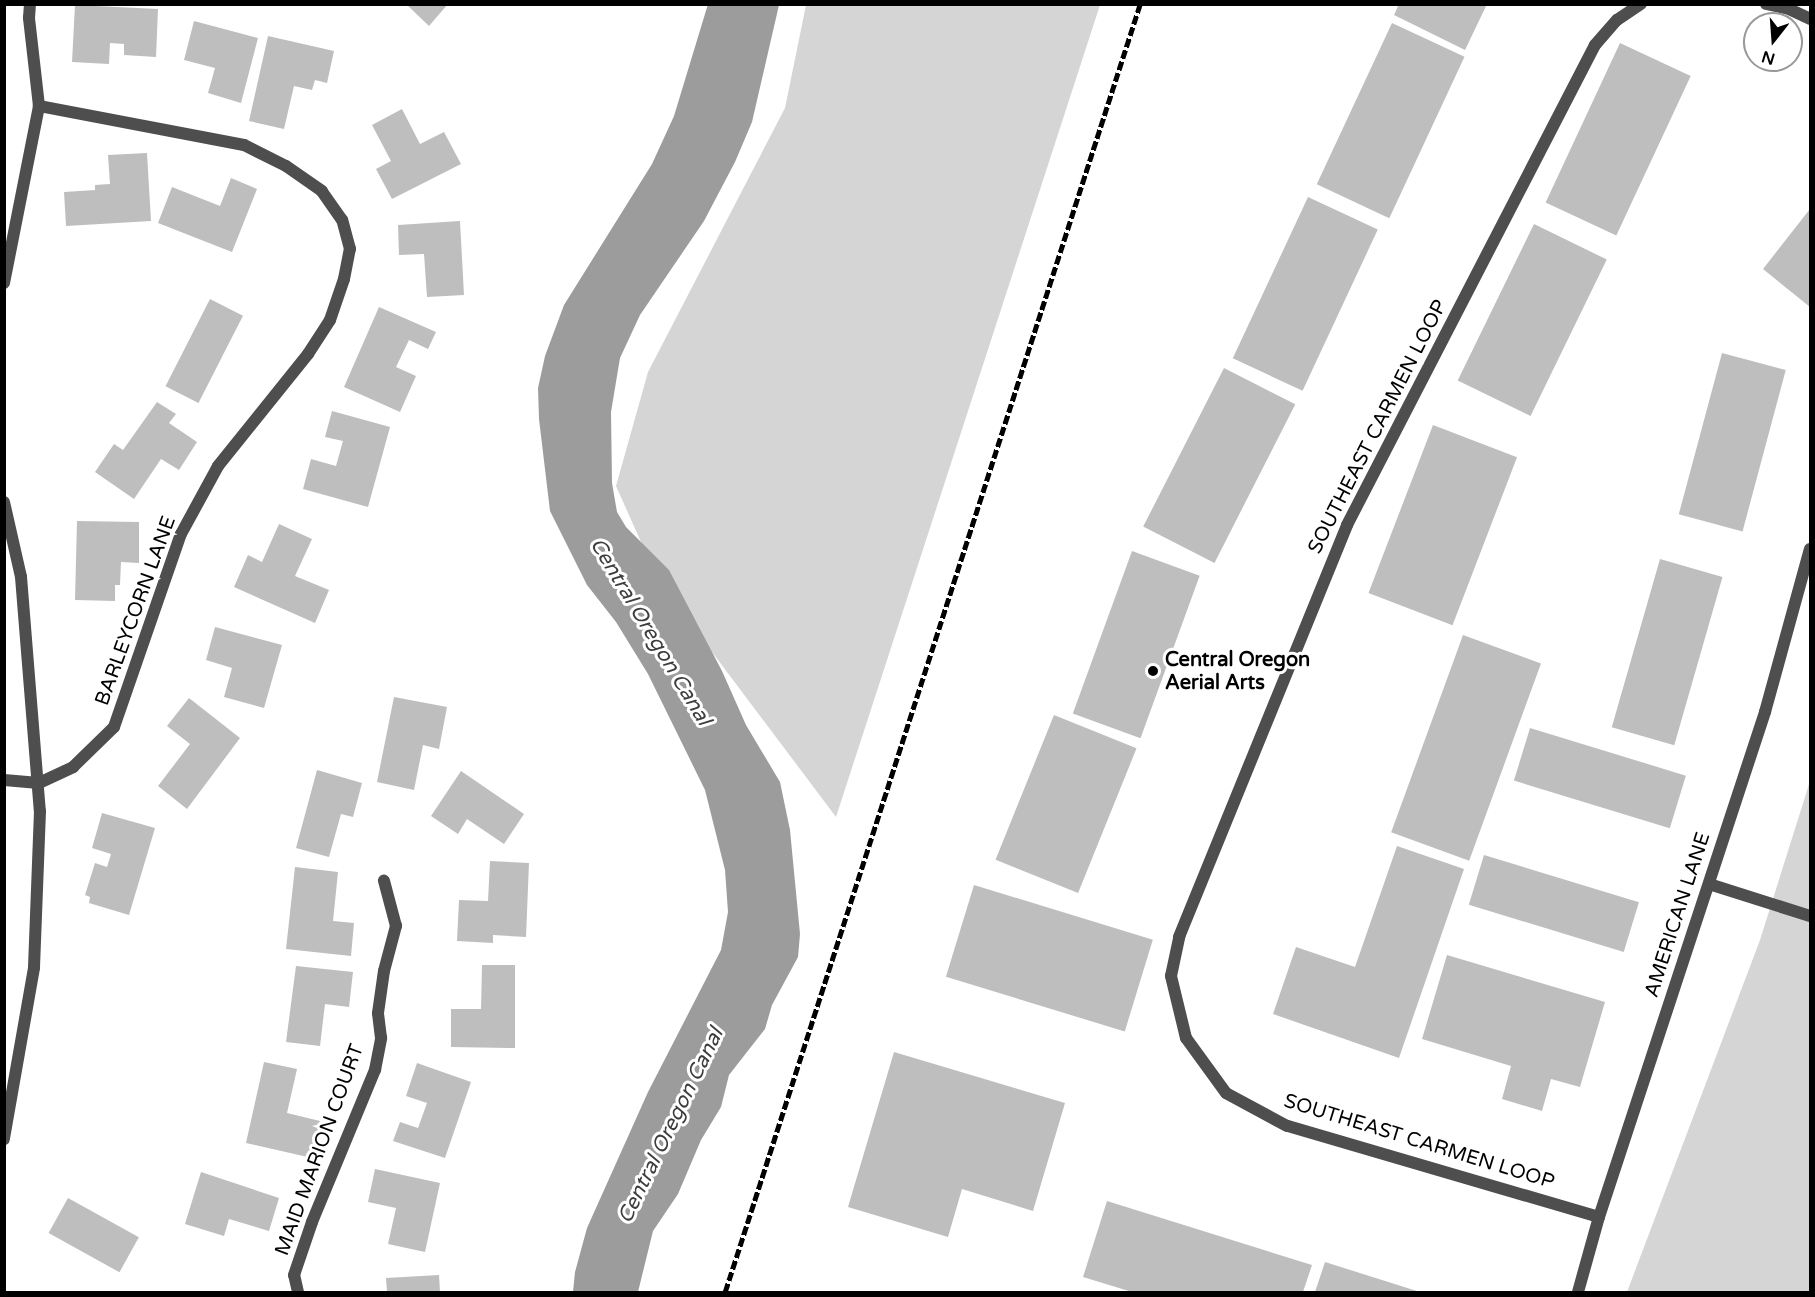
<!DOCTYPE html>
<style>
body{margin:0}
#map{position:relative;width:1815px;height:1297px;overflow:hidden;background:#fff;font-family:"Varela Round",sans-serif}
div>[style]{position:absolute}
[style*='--x']{left:calc(var(--x)*1px);top:calc(var(--y)*1px);width:calc(var(--w)*1px);rotate:calc(var(--a)*1deg)}
.green>*{inset:0;background:#d5d5d5}
.water>*{inset:0;background:#9c9c9c}
.building>*{inset:0;background:#bebebe;transform-origin:0 0}
.minor>*{height:12px;margin:-6px;padding:0 6px;transform-origin:6px;border-radius:6px;background:#4e4e4e}
.tertiary>*{height:12px;margin:-6px;padding:0 6px;transform-origin:6px;border-radius:6px;background:#4e4e4e}
.rail>*{height:4.5px;margin-top:-2.25px;transform-origin:0;background:repeating-linear-gradient(90deg,#000 0 9px,transparent 0 12px)}
.dots>*{width:16px;height:16px;translate:-50% -50%;box-sizing:border-box;border:3px solid #fff;border-radius:50%}
span{translate:-50% -50%;white-space:nowrap;text-align:center;line-height:1.15;-webkit-text-stroke:6px #fff;paint-order:stroke}
.street-label{font-size:20px;color:#000}
.poi-label{font-size:20px;color:#000;font-weight:700}
.left{translate:0 -50%;text-align:left}
.water-label{font-size:21px;color:#3d3d3d;font-style:italic}
.frame{position:absolute;inset:0;border:6px solid #000;pointer-events:none}
.north{position:absolute;left:1743px;top:12px;width:60px;height:60px;box-sizing:border-box;background:#fff;border:2px solid #999;border-radius:50%;rotate:197deg;font-size:16px;font-weight:700;line-height:24px;text-align:center;color:#000}
.north::after{content:'';display:block;margin:auto;width:21px;height:27px;background:#000;clip-path:polygon(50% 0,100% 100%,50% 72%,0 100%)}
</style>
<div id="map">
<div class="green">
<div style="clip-path:polygon(806px 5px,1100px 5px,836px 817px,658px 580px,616px 486px,648px 372px,785px 108px)"></div>
<div style="clip-path:polygon(1810px 781px,1810px 1292px,1627px 1292px,1760px 940px)"></div>
</div>
<div class="water">
<div style="clip-path:polygon(708px 4px,779px 5px,752px 122px,735px 162px,704px 221px,640px 315px,620px 358px,611px 412px,612px 483px,617px 512px,626px 527px,669px 570px,722px 671px,746px 725px,780px 782px,790px 830px,800px 934px,798px 957px,772px 1005px,765px 1029px,729px 1075px,721px 1107px,701px 1140px,678px 1194px,653px 1231px,638px 1292px,573px 1292px,575px 1272px,587px 1228px,648px 1092px,721px 950px,728px 912px,725px 870px,705px 790px,648px 674px,616px 622px,587px 585px,550px 511px,539px 419px,538px 388px,545px 356px,564px 305px,652px 164px,674px 116px)"></div>
</div>
<div class="building">
<div style="clip-path:polygon(406px 4px,448px 4px,429px 26px)"></div>
<div style="clip-path:polygon(1399px 4px,1487px 4px,1465px 50px,1394px 15px)"></div>
<div style="clip-path:polygon(75px 5px,158px 9px,156px 57px,124px 55px,124px 44px,110px 43px,109px 64px,72px 62px)"></div>
<div style="clip-path:polygon(194px 21px,258px 38px,241px 103px,208px 93px,215px 68px,184px 60px)"></div>
<div style="left:1392px;top:23px;width:80px;height:178px;rotate:25deg"></div>
<div style="clip-path:polygon(268px 36px,334px 51px,327px 83px,315px 80px,312px 90px,294px 86px,284px 129px,249px 121px)"></div>
<div style="left:1620px;top:43px;width:78px;height:176px;rotate:25deg"></div>
<div style="clip-path:polygon(402px 109px,420px 144px,444px 132px,461px 164px,392px 199px,376px 169px,391px 161px,372px 125px)"></div>
<div style="clip-path:polygon(147px 153px,151px 221px,66px 226px,64px 192px,95px 190px,95px 185px,110px 184px,108px 155px)"></div>
<div style="clip-path:polygon(231px 178px,257px 189px,232px 252px,158px 223px,172px 187px,220px 206px)"></div>
<div style="left:1308px;top:197px;width:77px;height:178px;rotate:25deg"></div>
<div style="clip-path:polygon(1810px 209px,1810px 307px,1763px 269px)"></div>
<div style="clip-path:polygon(460px 221px,464px 295px,427px 297px,424px 254px,399px 255px,398px 225px)"></div>
<div style="left:1534px;top:224px;width:81px;height:174px;rotate:26deg"></div>
<div style="left:210px;top:299px;width:37px;height:98px;rotate:27deg"></div>
<div style="clip-path:polygon(379px 307px,436px 332px,428px 349px,409px 340px,396px 367px,416px 376px,400px 412px,344px 387px)"></div>
<div style="left:1722px;top:353px;width:66px;height:167px;rotate:15deg"></div>
<div style="left:1224px;top:368px;width:80px;height:178px;rotate:27deg"></div>
<div style="clip-path:polygon(157px 402px,176px 414px,169px 423px,197px 442px,179px 470px,161px 459px,134px 499px,95px 472px,114px 444px,123px 450px)"></div>
<div style="clip-path:polygon(332px 411px,390px 427px,368px 507px,303px 489px,311px 459px,336px 466px,343px 441px,325px 437px)"></div>
<div style="left:1433px;top:425px;width:90px;height:180px;rotate:21deg"></div>
<div style="clip-path:polygon(77px 521px,139px 522px,139px 563px,121px 562px,120px 585px,115px 585px,115px 601px,75px 600px)"></div>
<div style="clip-path:polygon(279px 524px,312px 539px,295px 576px,329px 590px,315px 623px,234px 587px,248px 555px,262px 562px)"></div>
<div style="left:1132px;top:551px;width:72px;height:173px;rotate:20deg"></div>
<div style="left:1660px;top:559px;width:65px;height:175px;rotate:16deg"></div>
<div style="clip-path:polygon(215px 627px,282px 645px,264px 708px,224px 697px,232px 668px,206px 660px)"></div>
<div style="left:1463px;top:635px;width:83px;height:210px;rotate:20deg"></div>
<div style="clip-path:polygon(394px 697px,447px 707px,439px 749px,423px 745px,414px 790px,377px 782px)"></div>
<div style="clip-path:polygon(189px 698px,240px 738px,187px 809px,158px 786px,190px 744px,167px 726px)"></div>
<div style="left:1054px;top:715px;width:89px;height:156px;rotate:22deg"></div>
<div style="left:1530px;top:728px;width:163px;height:55px;rotate:17deg"></div>
<div style="clip-path:polygon(317px 770px,362px 783px,353px 817px,341px 814px,329px 857px,296px 848px)"></div>
<div style="clip-path:polygon(461px 771px,524px 814px,504px 844px,467px 819px,458px 834px,431px 816px)"></div>
<div style="clip-path:polygon(102px 813px,155px 828px,129px 915px,89px 903px,90px 897px,85px 895px,95px 863px,107px 867px,111px 854px,92px 848px)"></div>
<div style="clip-path:polygon(1397px 846px,1464px 869px,1399px 1058px,1273px 1014px,1296px 947px,1355px 967px)"></div>
<div style="left:1484px;top:855px;width:162px;height:52px;rotate:17deg"></div>
<div style="clip-path:polygon(490px 861px,529px 863px,526px 937px,493px 935px,493px 943px,457px 941px,459px 900px,488px 901px)"></div>
<div style="clip-path:polygon(295px 867px,338px 872px,333px 921px,354px 923px,351px 956px,286px 949px)"></div>
<div style="left:974px;top:885px;width:187px;height:96px;rotate:17deg"></div>
<div style="clip-path:polygon(1447px 955px,1605px 1002px,1580px 1087px,1551px 1079px,1542px 1111px,1502px 1099px,1511px 1066px,1422px 1039px)"></div>
<div style="clip-path:polygon(482px 965px,515px 965px,515px 1048px,451px 1047px,451px 1009px,481px 1009px)"></div>
<div style="clip-path:polygon(296px 966px,353px 972px,349px 1007px,325px 1004px,320px 1046px,286px 1042px)"></div>
<div style="clip-path:polygon(894px 1052px,1065px 1103px,1033px 1211px,962px 1189px,948px 1237px,848px 1207px)"></div>
<div style="clip-path:polygon(264px 1062px,297px 1069px,287px 1113px,320px 1121px,312px 1158px,246px 1143px)"></div>
<div style="clip-path:polygon(417px 1063px,471px 1082px,445px 1158px,393px 1141px,400px 1122px,418px 1128px,427px 1103px,406px 1096px)"></div>
<div style="clip-path:polygon(375px 1169px,440px 1183px,425px 1252px,388px 1244px,396px 1208px,368px 1202px)"></div>
<div style="clip-path:polygon(201px 1172px,279px 1198px,269px 1231px,229px 1219px,224px 1236px,185px 1224px)"></div>
<div style="left:68px;top:1198px;width:81px;height:40px;rotate:29deg"></div>
<div style="clip-path:polygon(1107px 1201px,1312px 1265px,1303px 1292px,1132px 1292px,1083px 1277px)"></div>
<div style="clip-path:polygon(1325px 1262px,1420px 1292px,1315px 1292px)"></div>
<div style="clip-path:polygon(439px 1275px,440px 1292px,387px 1292px,386px 1278px)"></div>
</div>
<div class="minor">
<div style="--x:1766;--y:4;--w:24;--a:12"></div>
<div style="--x:1789;--y:9;--w:23;--a:25"></div>
<div style="--x:4;--y:283;--w:180;--a:-78.8"></div>
<div style="--x:39;--y:106;--w:89;--a:-96.5"></div>
<div style="--x:29;--y:18;--w:14;--a:-86"></div>
<div style="--x:4;--y:502;--w:77;--a:77.2"></div>
<div style="--x:21;--y:577;--w:235;--a:85.4"></div>
<div style="--x:40;--y:811;--w:157;--a:92.2"></div>
<div style="--x:34;--y:968;--w:174;--a:100"></div>
<div style="--x:4;--y:780;--w:35;--a:5"></div>
<div style="--x:39;--y:783;--w:38;--a:-25"></div>
<div style="--x:73;--y:767;--w:57;--a:-44.3"></div>
<div style="--x:114;--y:727;--w:204;--a:-70.9"></div>
<div style="--x:181;--y:534;--w:77;--a:-61.4"></div>
<div style="--x:218;--y:466;--w:144;--a:-51.2"></div>
<div style="--x:308;--y:354;--w:40;--a:-57.1"></div>
<div style="--x:330;--y:320;--w:43;--a:-71.1"></div>
<div style="--x:344;--y:279;--w:31;--a:-79"></div>
<div style="--x:350;--y:249;--w:30;--a:-105"></div>
<div style="--x:342;--y:220;--w:35;--a:-125"></div>
<div style="--x:322;--y:191;--w:44;--a:-145.2"></div>
<div style="--x:286;--y:166;--w:47;--a:-153.4"></div>
<div style="--x:244;--y:145;--w:209;--a:-169.2"></div>
<div style="--x:1709;--y:884;--w:106;--a:17.6"></div>
<div style="--x:1599;--y:1217;--w:325;--a:-163.7"></div>
<div style="--x:1287;--y:1126;--w:69;--a:-151.6"></div>
<div style="--x:1226;--y:1093;--w:68;--a:-126"></div>
<div style="--x:1186;--y:1038;--w:64;--a:-103.6"></div>
<div style="--x:1171;--y:976;--w:40;--a:-78"></div>
<div style="--x:1179;--y:937;--w:445;--a:-67.8"></div>
<div style="--x:1347;--y:525;--w:540;--a:-62.68"></div>
<div style="--x:1595;--y:45;--w:33;--a:-49"></div>
<div style="--x:1617;--y:20;--w:29;--a:-34"></div>
<div style="--x:298;--y:1292;--w:17;--a:-103"></div>
<div style="--x:294;--y:1275;--w:56;--a:-71.2"></div>
<div style="--x:312;--y:1222;--w:165;--a:-67.5"></div>
<div style="--x:375;--y:1070;--w:33;--a:-79"></div>
<div style="--x:381;--y:1038;--w:25;--a:-97"></div>
<div style="--x:378;--y:1013;--w:42;--a:-81.9"></div>
<div style="--x:384;--y:971;--w:47;--a:-75.1"></div>
<div style="--x:396;--y:926;--w:47;--a:-104.9"></div>
</div>
<div class="tertiary">
<div style="--x:1578;--y:1292;--w:78;--a:-74.4"></div>
<div style="--x:1599;--y:1217;--w:532;--a:-71.8"></div>
<div style="--x:1765;--y:712;--w:169;--a:-74.6"></div>
</div>
<div class="rail">
<div style="--x:725;--y:1292;--w:1353;--a:-72.14"></div>
</div>
<div class="dots">
<div style="left:1153px;top:671px;background:#000"></div>
</div>
<div class="street-label">
<span style="left:1378px;top:427px;rotate:-63deg">SOUTHEAST CARMEN LOOP</span>
<span style="left:136px;top:611px;rotate:-70deg">BARLEYCORN LANE</span>
<span style="left:1678px;top:915px;rotate:-72deg">AMERICAN LANE</span>
<span style="left:1419px;top:1142px;rotate:17deg">SOUTHEAST CARMEN LOOP</span>
<span style="left:320px;top:1150px;rotate:-70deg">MAID MARION COURT</span>
</div>
<div class="poi-label">
<span class="left" style="left:1165px;top:672px">Central Oregon<br>Aerial Arts</span>
</div>
<div class="water-label">
<span style="left:650px;top:632px;rotate:59deg">Central Oregon Canal</span>
<span style="left:671px;top:1126px;rotate:-64deg">Central Oregon Canal</span>
</div>
<div class="frame"></div>
<div class="north">N</div>
</div>
